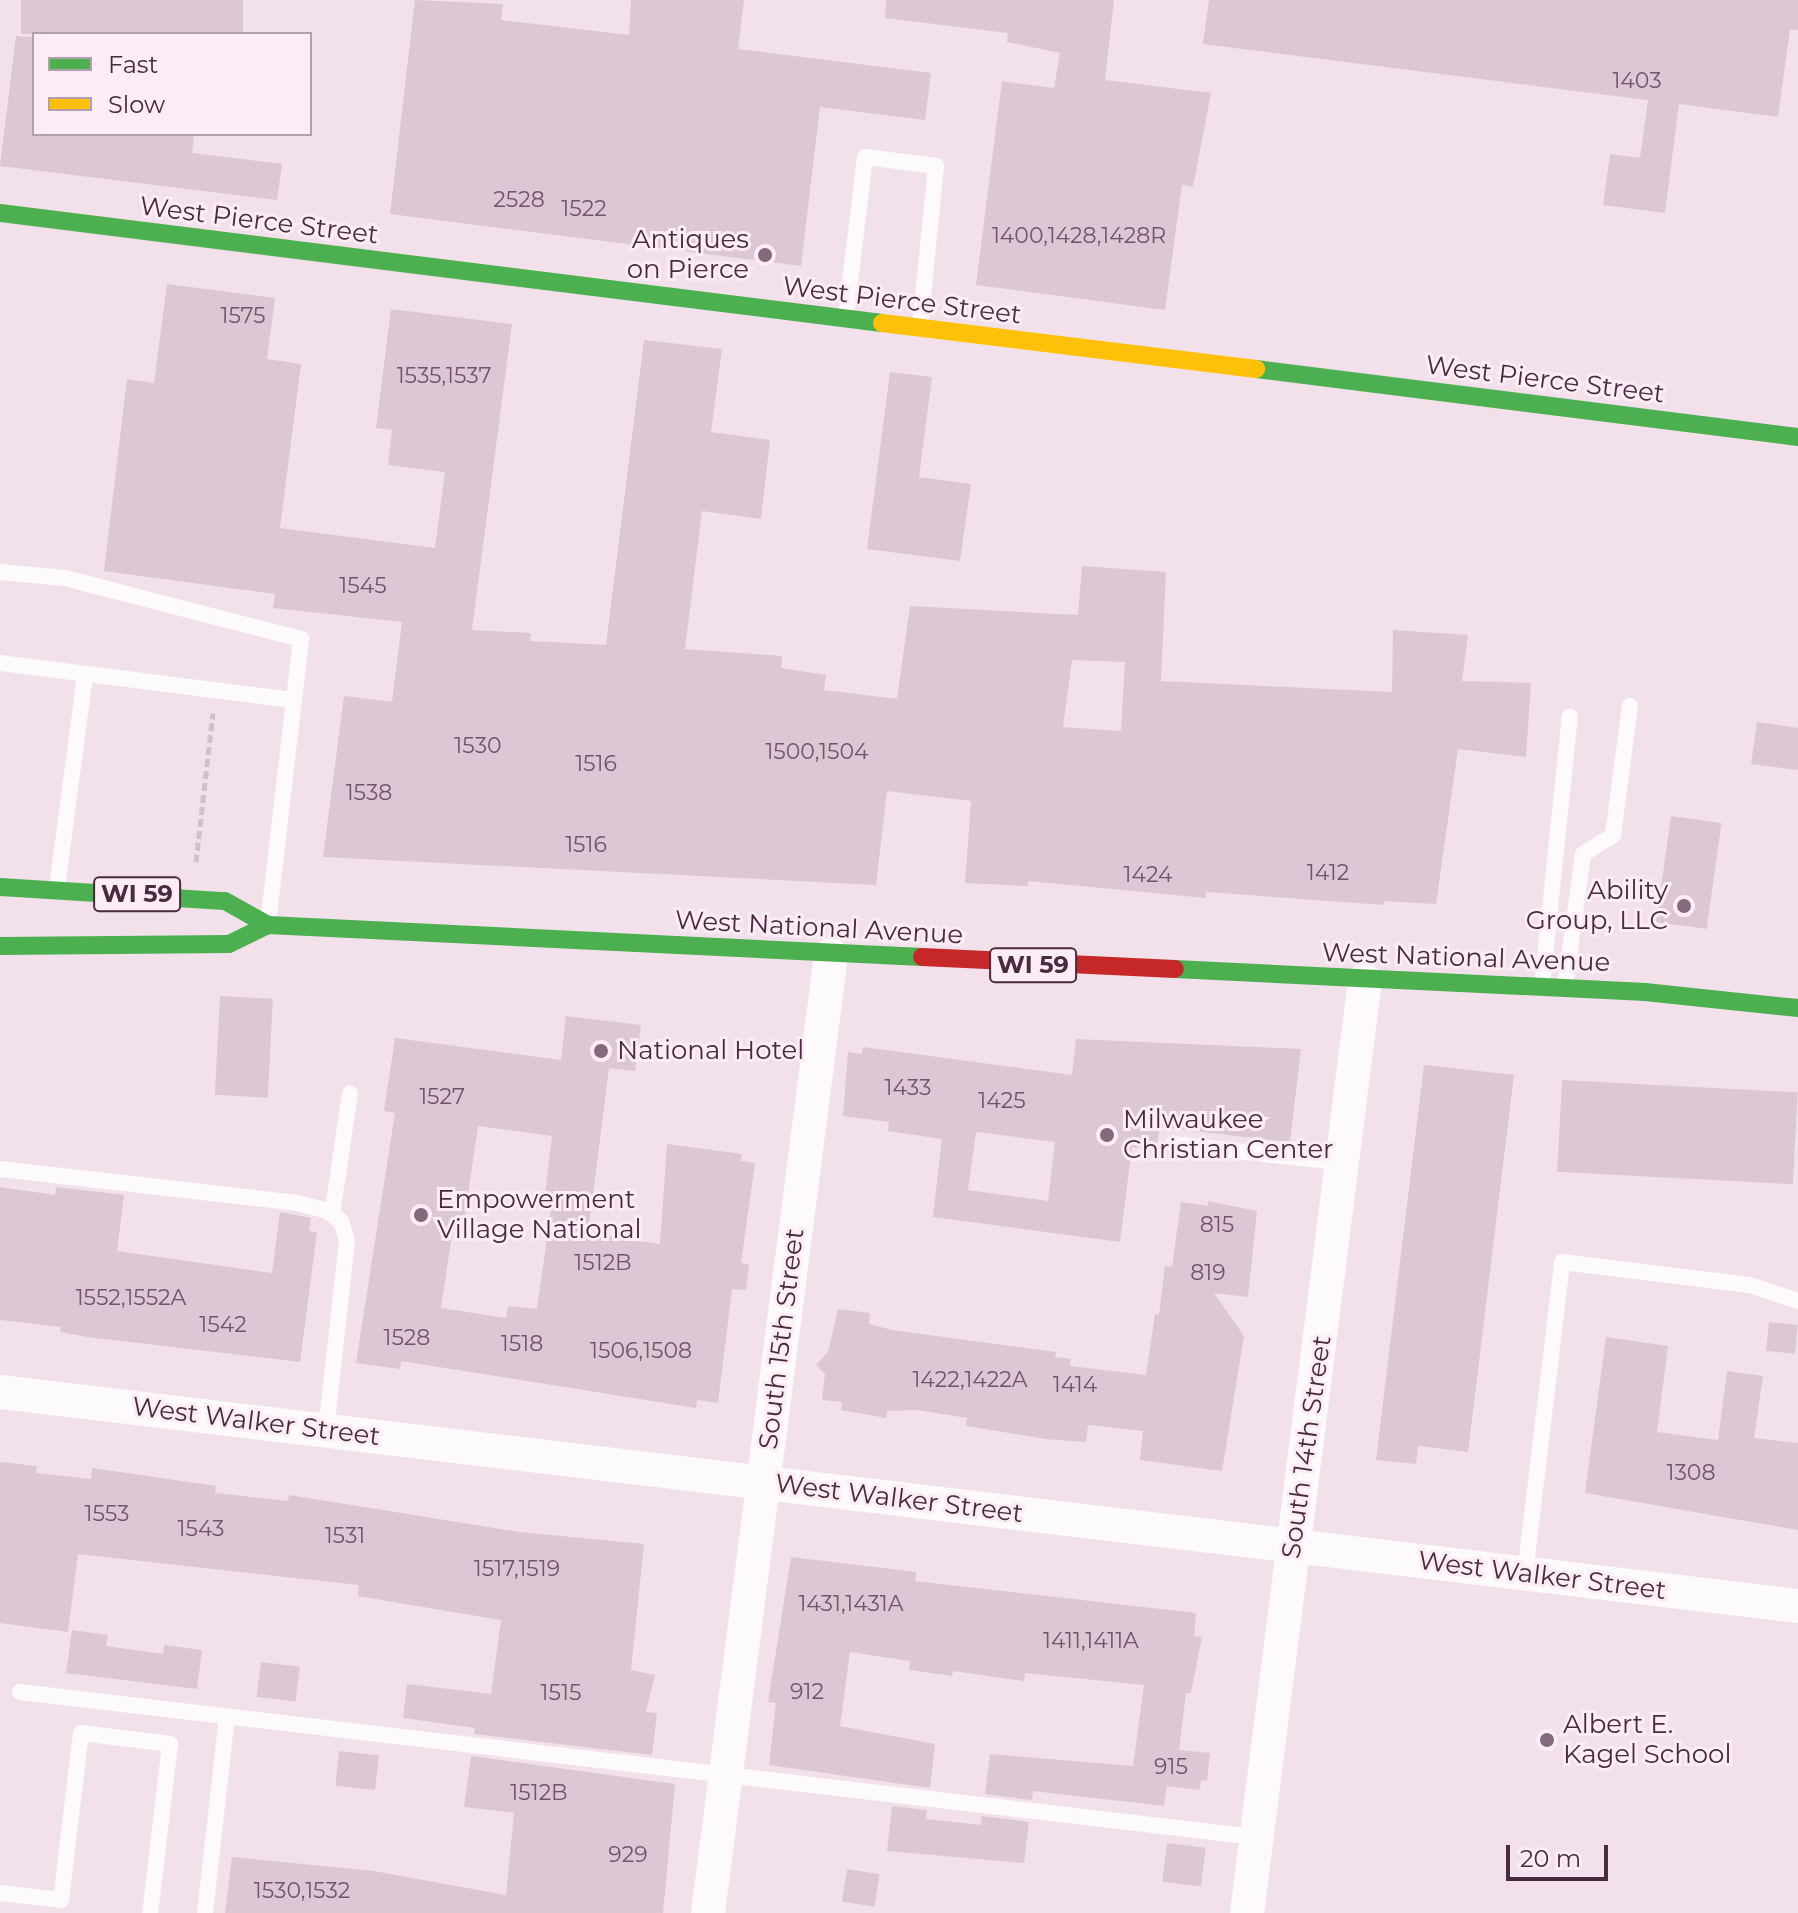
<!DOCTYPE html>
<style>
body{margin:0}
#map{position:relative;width:1798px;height:1913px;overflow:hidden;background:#f2e0eb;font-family:Montserrat,sans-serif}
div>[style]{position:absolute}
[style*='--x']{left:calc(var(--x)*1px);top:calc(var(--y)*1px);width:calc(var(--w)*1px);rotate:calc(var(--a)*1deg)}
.building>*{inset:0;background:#dcc8d4;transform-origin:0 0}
.path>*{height:5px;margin-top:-2.5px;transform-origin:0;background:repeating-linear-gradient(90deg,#ccc3c9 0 8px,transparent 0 12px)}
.lane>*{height:16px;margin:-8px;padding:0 8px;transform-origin:8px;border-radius:8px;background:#fdfafc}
.street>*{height:34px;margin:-17px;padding:0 17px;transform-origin:17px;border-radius:17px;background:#fdfafc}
.fast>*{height:18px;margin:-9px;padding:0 9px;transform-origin:9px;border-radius:9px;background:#4caf50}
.slow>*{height:18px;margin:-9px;padding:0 9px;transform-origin:9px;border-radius:9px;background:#ffc107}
.jam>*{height:18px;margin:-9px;padding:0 9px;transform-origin:9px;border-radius:9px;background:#c62828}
.dots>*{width:22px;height:22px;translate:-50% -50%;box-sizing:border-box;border:4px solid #fcecf5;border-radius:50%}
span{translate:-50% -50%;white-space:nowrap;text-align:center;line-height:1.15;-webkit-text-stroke:6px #fcecf5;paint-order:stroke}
.number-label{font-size:22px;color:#715567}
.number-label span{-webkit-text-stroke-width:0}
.shield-label span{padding:2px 6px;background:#fcecf5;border:2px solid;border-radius:6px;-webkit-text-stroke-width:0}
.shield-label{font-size:24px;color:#492a3e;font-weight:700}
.street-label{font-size:26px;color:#492a3e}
.poi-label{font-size:26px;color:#492a3e}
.right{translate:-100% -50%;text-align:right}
.left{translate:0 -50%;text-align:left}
.legend{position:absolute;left:32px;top:32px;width:280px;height:104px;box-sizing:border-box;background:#fcecf5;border:2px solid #b49eac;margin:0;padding:10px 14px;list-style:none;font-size:24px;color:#492a3e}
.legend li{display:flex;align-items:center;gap:16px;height:40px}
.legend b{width:40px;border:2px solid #b49eac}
.scale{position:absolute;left:1506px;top:1845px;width:102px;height:36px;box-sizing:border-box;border:4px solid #492a3e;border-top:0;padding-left:10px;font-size:24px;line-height:28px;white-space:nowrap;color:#492a3e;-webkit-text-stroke:6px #fcecf5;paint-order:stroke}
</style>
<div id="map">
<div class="building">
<div style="left:21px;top:0;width:222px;height:34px"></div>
<div style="clip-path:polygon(415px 0,503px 4px,501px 20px,629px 35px,631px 0,744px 0,738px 49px,931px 73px,925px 120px,820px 107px,801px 266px,390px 214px)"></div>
<div style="clip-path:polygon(886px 0,1114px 0,1105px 80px,1211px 93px,1193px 187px,1182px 185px,1165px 310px,976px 285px,1002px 81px,1054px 88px,1060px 53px,1007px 42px,1008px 33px,885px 18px)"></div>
<div style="clip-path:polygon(1209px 0,1798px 0,1798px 30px,1790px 29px,1778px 117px,1679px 104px,1665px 213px,1603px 205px,1610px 154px,1640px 158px,1648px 100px,1203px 44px)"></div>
<div style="clip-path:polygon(16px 36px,34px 37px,34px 134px,194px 134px,192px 153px,282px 164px,277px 200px,0 166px)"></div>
<div style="clip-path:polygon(evenodd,167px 284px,275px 298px,267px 359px,301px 364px,280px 528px,435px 548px,445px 472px,388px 465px,392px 430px,376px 428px,391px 309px,512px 324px,472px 630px,531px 633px,530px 641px,606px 645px,644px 340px,722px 349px,711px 432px,770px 440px,761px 519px,702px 511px,685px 649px,782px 656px,781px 668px,826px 675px,824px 690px,897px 699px,910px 606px,1078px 615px,1082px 566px,1166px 572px,1161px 681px,1392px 692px,1393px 630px,1468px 635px,1462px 681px,1531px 683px,1526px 757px,1458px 749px,1436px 904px,1384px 901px,1383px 905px,1206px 892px,1206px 898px,1028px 881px,1028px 886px,965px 883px,971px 801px,887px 791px,876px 885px,323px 857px,344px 696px,392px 702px,402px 622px,273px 608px,275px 594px,104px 571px,127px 379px,154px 383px,167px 284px,1072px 660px,1125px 662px,1121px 731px,1063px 727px,1072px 660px)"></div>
<div style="clip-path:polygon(890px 372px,932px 377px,919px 477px,971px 484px,960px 561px,867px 549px)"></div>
<div style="clip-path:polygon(1757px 722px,1798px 728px,1798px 770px,1751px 764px)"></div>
<div style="left:1671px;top:816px;width:51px;height:107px;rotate:8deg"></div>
<div style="left:220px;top:996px;width:53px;height:99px;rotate:3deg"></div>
<div style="clip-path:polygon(evenodd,566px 1016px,641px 1025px,635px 1071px,609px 1068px,588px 1234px,660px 1244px,667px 1144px,742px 1154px,741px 1161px,755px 1163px,741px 1263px,749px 1264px,746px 1290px,732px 1289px,718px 1403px,697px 1400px,696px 1408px,401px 1361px,400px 1369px,356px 1363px,395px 1113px,384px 1111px,395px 1038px,561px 1060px,566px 1016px,478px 1126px,552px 1136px,545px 1194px,553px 1195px,537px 1309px,508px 1306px,506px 1318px,441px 1308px,453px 1228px,463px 1229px,478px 1126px)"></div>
<div style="clip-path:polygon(evenodd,1076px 1039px,1301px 1049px,1290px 1142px,1159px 1127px,1157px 1150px,1132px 1147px,1120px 1242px,933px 1217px,942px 1139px,888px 1131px,889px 1122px,843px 1116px,848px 1052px,862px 1054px,863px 1047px,1072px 1075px,1076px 1039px,976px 1132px,1055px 1142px,1048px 1201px,968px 1190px,976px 1132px)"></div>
<div style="clip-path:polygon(1424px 1065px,1514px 1075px,1468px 1452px,1418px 1446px,1416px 1464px,1376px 1460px)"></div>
<div style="left:1562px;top:1080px;width:236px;height:92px;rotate:3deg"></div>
<div style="clip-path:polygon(0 1187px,55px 1195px,56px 1187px,124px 1195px,117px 1251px,272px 1273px,280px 1212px,311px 1218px,309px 1231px,317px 1232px,300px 1362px,87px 1337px,60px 1332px,61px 1327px,0 1320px)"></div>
<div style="clip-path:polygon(1208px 1201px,1257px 1211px,1248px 1297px,1214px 1293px,1244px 1336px,1222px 1471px,1140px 1460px,1143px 1431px,1088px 1425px,1086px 1442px,1045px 1439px,966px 1426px,967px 1418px,917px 1410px,887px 1411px,886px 1418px,841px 1410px,842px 1402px,822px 1400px,825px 1374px,816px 1365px,828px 1352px,838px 1309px,870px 1313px,869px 1324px,892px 1330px,1056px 1352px,1055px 1357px,1071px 1359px,1070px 1366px,1146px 1375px,1155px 1314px,1159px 1315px,1165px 1266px,1172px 1267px,1181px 1202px,1208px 1206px)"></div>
<div style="left:1769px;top:1322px;width:29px;height:29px;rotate:6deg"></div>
<div style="clip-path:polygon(1606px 1337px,1668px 1346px,1657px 1432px,1718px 1440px,1727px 1371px,1763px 1376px,1754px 1438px,1798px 1443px,1798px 1530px,1585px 1493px)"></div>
<div style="clip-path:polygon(0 1462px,37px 1466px,36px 1473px,91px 1479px,92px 1468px,216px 1486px,215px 1493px,288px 1501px,289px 1495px,520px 1532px,644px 1544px,631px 1670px,655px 1675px,646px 1712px,657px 1713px,652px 1755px,474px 1734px,475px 1728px,403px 1718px,407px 1684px,491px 1694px,501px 1620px,358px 1596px,359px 1585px,78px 1554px,68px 1632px,0 1623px)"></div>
<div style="clip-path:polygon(791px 1557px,916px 1572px,915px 1581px,1196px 1613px,1194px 1636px,1202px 1637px,1191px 1693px,1186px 1693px,1179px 1750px,1210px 1753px,1207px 1781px,1201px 1780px,1200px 1790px,1167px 1786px,1164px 1806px,1033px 1791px,1032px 1800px,985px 1794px,990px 1754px,1133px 1766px,1144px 1685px,1025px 1673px,1024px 1681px,953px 1671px,952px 1676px,909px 1670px,910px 1661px,850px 1652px,840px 1726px,935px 1744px,930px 1788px,769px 1765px,776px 1703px,768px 1702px)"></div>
<div style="clip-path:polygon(72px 1630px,108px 1635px,106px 1646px,163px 1654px,164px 1645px,202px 1650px,197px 1689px,66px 1673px)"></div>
<div style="left:261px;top:1662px;width:39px;height:35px;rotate:7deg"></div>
<div style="left:339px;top:1751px;width:40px;height:35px;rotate:6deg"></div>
<div style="clip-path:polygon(471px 1756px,675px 1784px,663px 1913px,225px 1913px,232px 1857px,374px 1871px,506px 1895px,514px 1813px,464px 1807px)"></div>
<div style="clip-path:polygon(892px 1806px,927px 1810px,926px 1819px,981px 1825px,982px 1816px,1029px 1822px,1024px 1863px,887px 1851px)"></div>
<div style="left:1167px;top:1843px;width:39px;height:39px;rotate:7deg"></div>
<div style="left:847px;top:1869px;width:33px;height:33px;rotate:9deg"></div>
</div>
<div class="path">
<div style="--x:196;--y:862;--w:150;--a:-83.5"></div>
</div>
<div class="lane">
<div style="--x:846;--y:316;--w:160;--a:-83.2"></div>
<div style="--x:865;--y:157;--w:72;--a:7.2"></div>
<div style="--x:936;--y:166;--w:162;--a:95.7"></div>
<div style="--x:0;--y:572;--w:65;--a:5.3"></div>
<div style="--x:65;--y:578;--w:244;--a:14.5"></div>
<div style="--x:301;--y:639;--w:286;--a:96.6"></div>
<div style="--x:0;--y:663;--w:296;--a:7.2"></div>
<div style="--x:57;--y:888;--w:216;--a:-82.5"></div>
<div style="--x:1542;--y:986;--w:271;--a:-84.1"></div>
<div style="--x:1565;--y:987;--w:134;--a:-82.3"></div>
<div style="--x:1583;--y:854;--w:36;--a:-32"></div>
<div style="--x:1613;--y:835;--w:130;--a:-82.5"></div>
<div style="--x:1173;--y:1144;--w:172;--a:6.3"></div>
<div style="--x:0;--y:1169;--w:300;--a:6.5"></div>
<div style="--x:298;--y:1203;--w:28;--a:15"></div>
<div style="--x:325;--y:1210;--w:19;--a:35"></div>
<div style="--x:341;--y:1221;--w:21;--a:73"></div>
<div style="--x:347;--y:1241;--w:191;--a:96.3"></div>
<div style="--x:332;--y:1215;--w:123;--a:-81.6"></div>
<div style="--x:1525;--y:1574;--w:314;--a:-83.2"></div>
<div style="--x:1562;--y:1262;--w:189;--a:7"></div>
<div style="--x:1750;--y:1285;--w:51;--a:18.4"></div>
<div style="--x:20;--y:1692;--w:1243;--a:6.7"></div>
<div style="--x:0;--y:1893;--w:61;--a:6.5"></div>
<div style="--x:61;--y:1900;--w:168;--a:-83.2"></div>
<div style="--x:81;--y:1733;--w:90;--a:7"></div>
<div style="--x:170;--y:1744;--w:170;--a:96.7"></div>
<div style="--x:205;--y:1913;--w:197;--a:-83.6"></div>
</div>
<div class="street">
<div style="--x:0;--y:1392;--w:1811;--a:6.79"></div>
<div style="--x:708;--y:1913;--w:966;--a:-82.68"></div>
<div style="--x:1247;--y:1913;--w:940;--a:-82.79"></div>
</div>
<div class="fast">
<div style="--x:0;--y:213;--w:889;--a:7.11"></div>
<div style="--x:1256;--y:369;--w:546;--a:7.15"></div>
<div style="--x:0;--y:887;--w:225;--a:3.6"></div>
<div style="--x:225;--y:901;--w:49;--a:29.2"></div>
<div style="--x:268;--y:925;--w:655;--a:2.8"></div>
<div style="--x:0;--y:946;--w:229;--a:-0.5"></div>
<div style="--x:229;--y:944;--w:43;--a:-26"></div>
<div style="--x:1175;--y:969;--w:471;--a:2.8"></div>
<div style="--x:1645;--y:992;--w:154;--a:6"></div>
</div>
<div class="slow">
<div style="--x:882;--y:323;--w:377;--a:7"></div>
</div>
<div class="jam">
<div style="--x:922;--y:957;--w:253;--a:2.7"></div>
</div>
<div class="dots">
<div style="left:765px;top:255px;background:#846a7b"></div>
<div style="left:1684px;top:906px;background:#846a7b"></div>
<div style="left:601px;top:1051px;background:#846a7b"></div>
<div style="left:1107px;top:1135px;background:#846a7b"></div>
<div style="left:421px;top:1215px;background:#846a7b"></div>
<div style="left:1547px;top:1740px;background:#846a7b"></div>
</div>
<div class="number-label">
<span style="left:1637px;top:81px">1403</span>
<span style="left:519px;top:200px">2528</span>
<span style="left:584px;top:209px">1522</span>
<span style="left:1079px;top:236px">1400,1428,1428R</span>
<span style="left:243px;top:316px">1575</span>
<span style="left:444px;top:376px">1535,1537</span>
<span style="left:363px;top:586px">1545</span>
<span style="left:478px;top:746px">1530</span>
<span style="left:817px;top:752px">1500,1504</span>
<span style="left:596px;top:764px">1516</span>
<span style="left:369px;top:793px">1538</span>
<span style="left:586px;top:845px">1516</span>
<span style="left:1328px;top:873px">1412</span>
<span style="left:1148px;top:875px">1424</span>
<span style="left:908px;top:1088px">1433</span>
<span style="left:442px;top:1097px">1527</span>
<span style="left:1002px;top:1101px">1425</span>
<span style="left:1217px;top:1225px">815</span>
<span style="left:603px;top:1263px">1512B</span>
<span style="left:1208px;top:1273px">819</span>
<span style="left:131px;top:1298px">1552,1552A</span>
<span style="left:223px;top:1325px">1542</span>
<span style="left:407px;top:1338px">1528</span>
<span style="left:522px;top:1344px">1518</span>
<span style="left:641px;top:1351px">1506,1508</span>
<span style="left:970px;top:1380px">1422,1422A</span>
<span style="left:1075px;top:1385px">1414</span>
<span style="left:1691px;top:1473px">1308</span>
<span style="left:107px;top:1514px">1553</span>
<span style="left:201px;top:1529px">1543</span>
<span style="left:345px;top:1536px">1531</span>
<span style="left:517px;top:1569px">1517,1519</span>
<span style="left:851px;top:1604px">1431,1431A</span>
<span style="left:1091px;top:1641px">1411,1411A</span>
<span style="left:807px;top:1692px">912</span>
<span style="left:561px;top:1693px">1515</span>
<span style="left:1171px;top:1767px">915</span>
<span style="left:539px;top:1793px">1512B</span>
<span style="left:628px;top:1855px">929</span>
<span style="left:302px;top:1891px">1530,1532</span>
</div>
<div class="shield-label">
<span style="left:137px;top:894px">WI 59</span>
<span style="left:1033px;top:965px">WI 59</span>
</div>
<div class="street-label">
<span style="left:259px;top:221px;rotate:7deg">West Pierce Street</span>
<span style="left:902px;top:301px;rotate:7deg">West Pierce Street</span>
<span style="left:1545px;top:380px;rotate:7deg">West Pierce Street</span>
<span style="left:819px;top:928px;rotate:3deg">West National Avenue</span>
<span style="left:1466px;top:958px;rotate:2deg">West National Avenue</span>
<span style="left:782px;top:1339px;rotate:-83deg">South 15th Street</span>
<span style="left:256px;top:1422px;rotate:7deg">West Walker Street</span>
<span style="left:1307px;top:1447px;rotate:-82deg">South 14th Street</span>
<span style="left:899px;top:1499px;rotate:7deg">West Walker Street</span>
<span style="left:1542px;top:1576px;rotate:7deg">West Walker Street</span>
</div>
<div class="poi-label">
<span class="right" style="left:749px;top:255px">Antiques<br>on Pierce</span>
<span class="right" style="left:1668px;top:906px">Ability<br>Group, LLC</span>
<span class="left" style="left:617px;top:1051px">National Hotel</span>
<span class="left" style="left:1123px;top:1135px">Milwaukee<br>Christian Center</span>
<span class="left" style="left:437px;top:1215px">Empowerment<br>Village National</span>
<span class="left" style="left:1563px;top:1740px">Albert E.<br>Kagel School</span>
</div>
<ul class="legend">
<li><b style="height:10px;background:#4caf50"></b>Fast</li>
<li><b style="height:10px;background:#ffc107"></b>Slow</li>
</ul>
<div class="scale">20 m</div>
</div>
